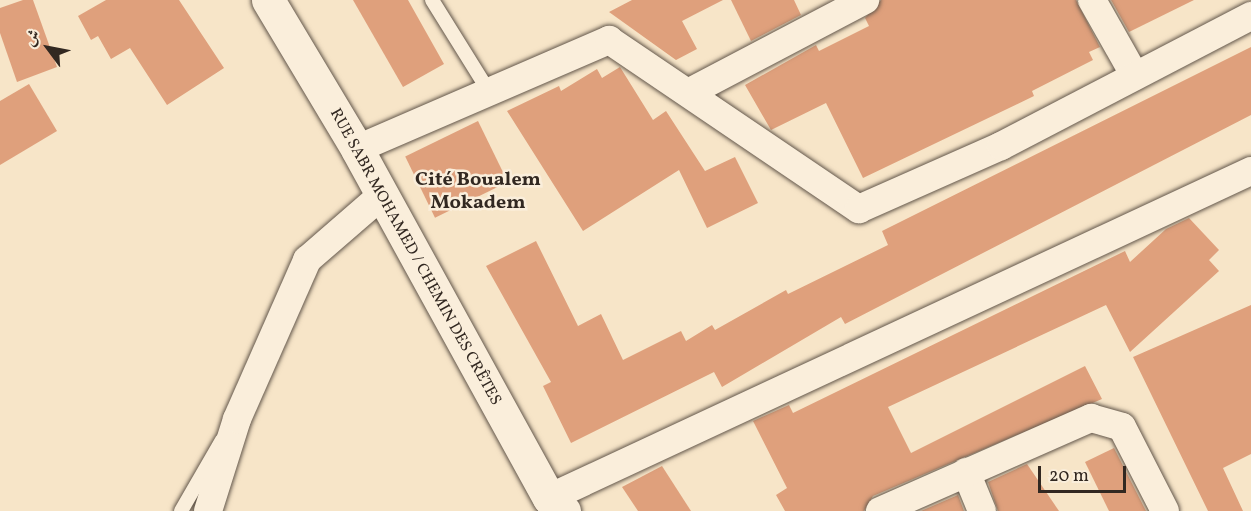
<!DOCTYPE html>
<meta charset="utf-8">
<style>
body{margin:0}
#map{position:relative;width:1251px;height:511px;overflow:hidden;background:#f7e5c8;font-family:Vollkorn,Amiri,serif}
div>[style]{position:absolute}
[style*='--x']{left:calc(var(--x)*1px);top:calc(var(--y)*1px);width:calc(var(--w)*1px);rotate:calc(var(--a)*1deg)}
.building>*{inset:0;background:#dfa07c;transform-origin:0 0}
.roads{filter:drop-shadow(0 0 2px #63574b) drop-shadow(0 0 2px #63574b)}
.lane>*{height:14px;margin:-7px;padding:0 7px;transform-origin:7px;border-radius:7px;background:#faeedb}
.street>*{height:28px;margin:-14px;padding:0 14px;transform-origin:14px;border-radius:14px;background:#faeedb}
.secondary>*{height:33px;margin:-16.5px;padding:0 16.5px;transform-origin:16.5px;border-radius:16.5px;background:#faeedb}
span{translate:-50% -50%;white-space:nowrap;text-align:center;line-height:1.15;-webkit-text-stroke:5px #faeedb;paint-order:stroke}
.street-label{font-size:16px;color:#322821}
.quarter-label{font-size:20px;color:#322821;font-weight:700}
.north{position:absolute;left:18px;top:18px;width:60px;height:60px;-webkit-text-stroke:4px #faeedb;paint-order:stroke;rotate:302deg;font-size:16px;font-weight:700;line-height:24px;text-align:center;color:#322821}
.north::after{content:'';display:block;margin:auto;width:21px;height:27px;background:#322821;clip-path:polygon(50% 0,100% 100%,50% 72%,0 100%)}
.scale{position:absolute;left:1038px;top:466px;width:88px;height:27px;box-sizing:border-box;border:3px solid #322821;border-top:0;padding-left:8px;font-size:18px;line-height:21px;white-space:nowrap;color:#322821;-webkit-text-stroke:4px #faeedb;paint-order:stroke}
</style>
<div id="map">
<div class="building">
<div style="clip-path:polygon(23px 0,33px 0,57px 67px,17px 82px,0 33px,0 8px)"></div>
<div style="clip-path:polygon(106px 0,179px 0,224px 68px,167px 105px,130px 48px,111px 59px,98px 36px,91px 40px,78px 16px)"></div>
<div style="clip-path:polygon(353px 0,408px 0,444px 64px,403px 87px)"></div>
<div style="clip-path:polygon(632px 0,723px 0,682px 21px,697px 49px,676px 60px,609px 12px)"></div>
<div style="clip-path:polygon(731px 0,794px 0,801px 15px,751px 41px)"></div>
<div style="clip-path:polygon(881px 0,1076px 0,1100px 47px,1089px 52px,1093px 60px,1032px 91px,1034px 96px,863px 178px,826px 103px,771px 130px,745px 85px,816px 45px,819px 51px,869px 26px,865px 18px)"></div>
<div style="clip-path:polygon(1111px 0,1194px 0,1129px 32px)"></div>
<div style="clip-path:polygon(1251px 47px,1251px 115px,845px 324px,841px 317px,722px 387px,714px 372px,571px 443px,543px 386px,551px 382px,486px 266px,536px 241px,578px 326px,601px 314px,623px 360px,681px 331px,686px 341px,712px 325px,715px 330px,786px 290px,788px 294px,888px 245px,882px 231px)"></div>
<div style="clip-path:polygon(620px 67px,653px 120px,666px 111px,705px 171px,735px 157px,758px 203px,707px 228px,679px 170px,583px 231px,507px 111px,559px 86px,561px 91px,597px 69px,602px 78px)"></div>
<div style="clip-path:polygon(29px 84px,57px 131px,0 165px,0 101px)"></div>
<div style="left:478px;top:121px;width:68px;height:81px;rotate:64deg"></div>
<div style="clip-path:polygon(1189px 218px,1219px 250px,1209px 260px,1219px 271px,1130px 352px,1106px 305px,888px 407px,911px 453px,1085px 366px,1102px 399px,873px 496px,864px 511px,785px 511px,776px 495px,787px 488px,753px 421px,789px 405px,793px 413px,1125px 251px,1130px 262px,1166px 229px)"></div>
<div style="clip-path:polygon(1251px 305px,1251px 454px,1223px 468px,1243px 511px,1208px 511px,1133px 357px)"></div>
<div style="clip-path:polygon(1114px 448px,1146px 511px,1109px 511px,1085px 462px)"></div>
<div style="clip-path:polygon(1027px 464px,1059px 511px,998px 511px,988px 482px)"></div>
<div style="clip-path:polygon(662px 466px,691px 511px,638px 511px,622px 487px)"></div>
<div style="clip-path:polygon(958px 495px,964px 511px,921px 511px)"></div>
</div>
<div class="roads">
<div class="lane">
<div style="--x:432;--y:0;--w:106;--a:58.1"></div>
<div style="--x:181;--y:511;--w:82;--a:-60"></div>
</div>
<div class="street">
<div style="--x:1092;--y:0;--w:87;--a:60.5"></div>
<div style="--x:690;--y:92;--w:198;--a:-27.7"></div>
<div style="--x:357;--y:149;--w:275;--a:-23.4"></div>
<div style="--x:609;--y:40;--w:302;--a:34.1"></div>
<div style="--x:859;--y:209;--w:155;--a:-23.9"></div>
<div style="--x:1001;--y:146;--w:282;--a:-27.5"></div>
<div style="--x:966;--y:472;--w:42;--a:67.7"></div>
<div style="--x:208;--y:511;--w:96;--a:-72.5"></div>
<div style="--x:237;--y:419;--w:174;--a:-66.2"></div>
<div style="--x:307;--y:260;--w:99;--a:-40.9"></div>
<div style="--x:553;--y:511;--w:14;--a:-107"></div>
<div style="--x:549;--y:498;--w:774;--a:-24.98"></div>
<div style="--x:880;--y:511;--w:231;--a:-23.8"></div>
<div style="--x:1091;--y:418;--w:32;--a:16"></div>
<div style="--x:1122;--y:427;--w:94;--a:62.9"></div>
</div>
<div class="secondary">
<div style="--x:268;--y:0;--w:174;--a:59.1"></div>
<div style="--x:357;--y:149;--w:398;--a:61.2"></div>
<div style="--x:549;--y:498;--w:20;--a:41"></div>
</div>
</div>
<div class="street-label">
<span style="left:415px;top:257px;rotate:61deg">RUE SABR MOHAMED / CHEMIN DES CRÊTES</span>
</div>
<div class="quarter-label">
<span style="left:478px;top:192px">Cité Boualem<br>Mokadem</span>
</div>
<div class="north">ش</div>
<div class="scale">20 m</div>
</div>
